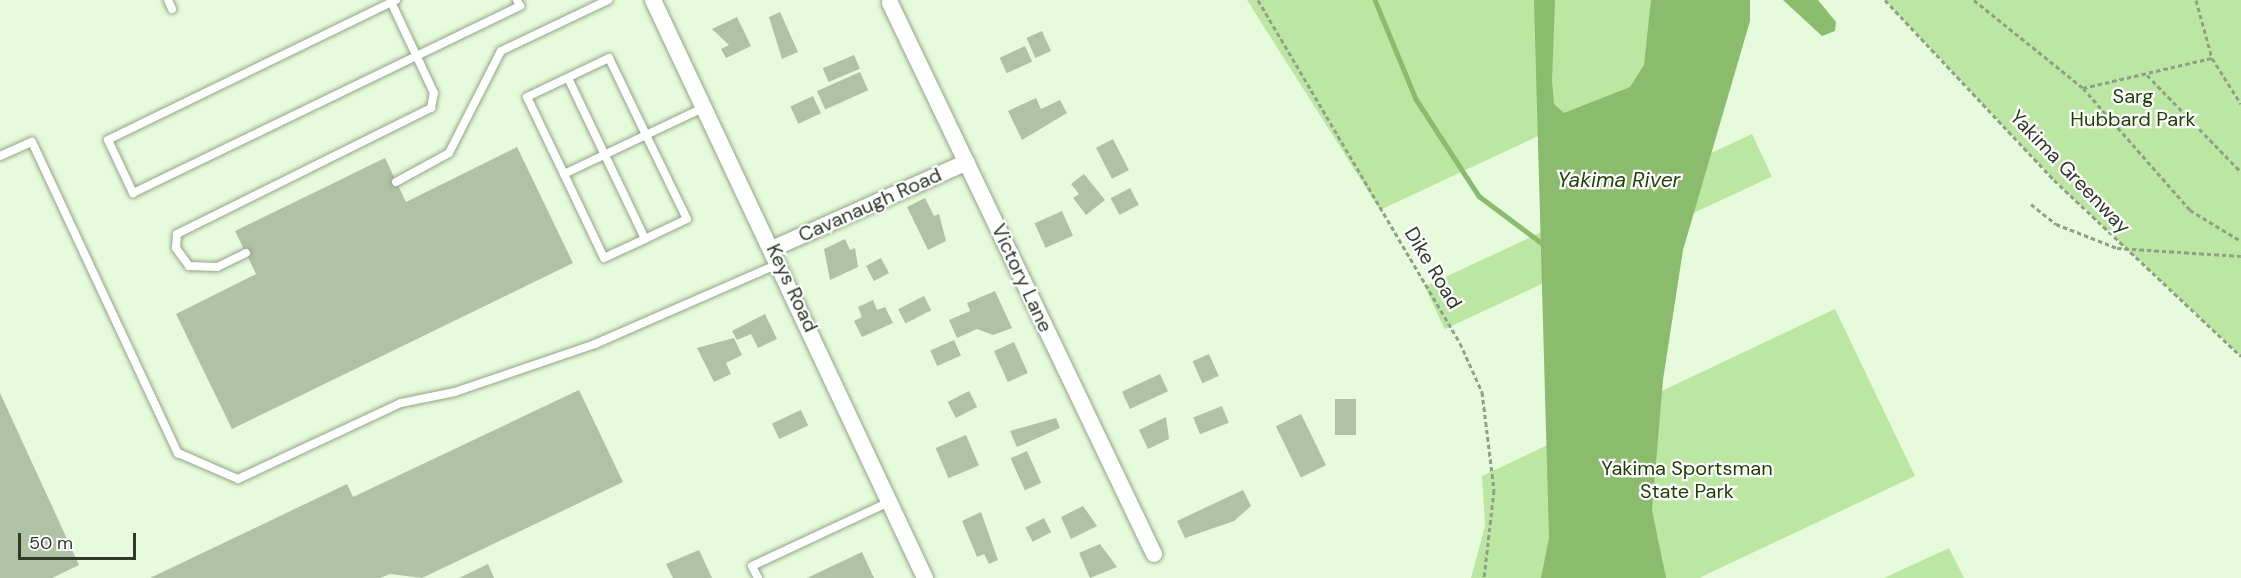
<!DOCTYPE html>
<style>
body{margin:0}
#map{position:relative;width:2241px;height:578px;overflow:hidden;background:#e6fbdb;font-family:"DM Sans",sans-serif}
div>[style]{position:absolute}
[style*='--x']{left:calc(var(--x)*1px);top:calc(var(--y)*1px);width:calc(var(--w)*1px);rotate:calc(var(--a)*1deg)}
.green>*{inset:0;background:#bce7a2;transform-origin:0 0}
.water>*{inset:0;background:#8bbb6d}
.stream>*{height:4.5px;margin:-2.25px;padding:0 2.25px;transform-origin:2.25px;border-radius:2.25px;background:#8bbb6d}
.building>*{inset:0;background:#afc2a4;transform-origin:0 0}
.path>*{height:3px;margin-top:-1.5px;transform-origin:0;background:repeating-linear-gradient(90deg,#909f88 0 4.5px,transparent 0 7.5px)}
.roads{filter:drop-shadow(0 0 2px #92a487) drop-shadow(0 0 2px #92a487)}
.lane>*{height:8px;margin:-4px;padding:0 4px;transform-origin:4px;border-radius:4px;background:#fff}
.street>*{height:16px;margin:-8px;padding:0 8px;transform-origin:8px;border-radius:8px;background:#fff}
span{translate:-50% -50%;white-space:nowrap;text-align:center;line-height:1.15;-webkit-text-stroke:4.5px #fff;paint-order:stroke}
.park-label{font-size:20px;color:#1e3d03}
.street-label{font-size:20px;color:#30382b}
.water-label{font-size:21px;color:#234108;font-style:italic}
.scale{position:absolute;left:18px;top:533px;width:118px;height:27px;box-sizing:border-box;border:3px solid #30382b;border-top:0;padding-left:8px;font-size:18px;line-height:21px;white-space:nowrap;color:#30382b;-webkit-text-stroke:4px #fff;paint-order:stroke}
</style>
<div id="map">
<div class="green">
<div style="clip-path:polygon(1247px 0,1688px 0,1714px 54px,1380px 210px)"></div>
<div style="clip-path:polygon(1885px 0,2241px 0,2241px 356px,2054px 180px)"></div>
<div style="left:1752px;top:134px;width:47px;height:361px;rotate:65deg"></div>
<div style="clip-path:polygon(1835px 309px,1915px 476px,1699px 578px,1471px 578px,1485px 526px,1482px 476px)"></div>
<div style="clip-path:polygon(1949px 548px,1964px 578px,1884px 578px)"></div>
</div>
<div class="water">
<div style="clip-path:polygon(1534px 0,1555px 0,1552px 80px,1554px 104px,1564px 113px,1630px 87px,1644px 65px,1651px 0,1750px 0,1750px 21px,1683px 250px,1663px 380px,1652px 510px,1666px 578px,1541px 578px,1549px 538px)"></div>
<div style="clip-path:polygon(1783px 0,1818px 0,1836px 22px,1835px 31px,1822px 36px)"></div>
</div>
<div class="stream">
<div style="--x:1375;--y:0;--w:107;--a:67.5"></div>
<div style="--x:1416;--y:99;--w:116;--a:57"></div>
<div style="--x:1479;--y:196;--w:80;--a:36.9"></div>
</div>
<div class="building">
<div style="clip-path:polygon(780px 12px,798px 52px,782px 59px,769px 17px)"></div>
<div style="clip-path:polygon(737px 17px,751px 46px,726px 58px,721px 49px,729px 45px,712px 29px)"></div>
<div style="left:1042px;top:31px;width:22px;height:17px;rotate:66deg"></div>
<div style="left:1025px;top:46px;width:17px;height:28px;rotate:65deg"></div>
<div style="left:854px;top:55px;width:15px;height:34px;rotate:67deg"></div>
<div style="left:860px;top:72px;width:20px;height:47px;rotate:66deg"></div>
<div style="left:813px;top:96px;width:19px;height:25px;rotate:65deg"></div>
<div style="clip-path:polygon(1036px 98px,1041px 109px,1060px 100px,1067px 113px,1022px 140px,1008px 111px)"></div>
<div style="left:1113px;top:139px;width:35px;height:19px;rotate:63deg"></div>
<div style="clip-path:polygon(517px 147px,573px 263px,232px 429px,176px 314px,256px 274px,235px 231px,385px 158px,406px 202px)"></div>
<div style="clip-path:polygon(1084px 174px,1105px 200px,1086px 215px,1073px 198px,1079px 194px,1071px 184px)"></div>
<div style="left:1130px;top:188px;width:19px;height:22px;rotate:62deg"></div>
<div style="clip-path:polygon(925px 198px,934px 216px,939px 214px,946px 241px,928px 250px,907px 207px)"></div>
<div style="left:1062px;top:211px;width:27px;height:30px;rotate:66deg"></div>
<div style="clip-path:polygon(845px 239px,850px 250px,855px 248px,858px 267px,830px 280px,824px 249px)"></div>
<div style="left:881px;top:258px;width:17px;height:17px;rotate:62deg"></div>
<div style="clip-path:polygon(995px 291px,1012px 328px,993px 335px,977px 329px,957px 338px,949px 320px,970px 311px,967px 303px)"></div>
<div style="left:924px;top:296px;width:16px;height:29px;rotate:63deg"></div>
<div style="clip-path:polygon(873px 300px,877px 310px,885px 307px,893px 323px,862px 337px,854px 321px,862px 317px,858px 307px)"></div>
<div style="clip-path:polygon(765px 314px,777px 339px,758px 348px,751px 334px,737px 340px,732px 331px)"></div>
<div style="clip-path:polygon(734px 338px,742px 355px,726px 363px,731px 374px,714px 382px,697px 348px)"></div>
<div style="left:954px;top:340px;width:17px;height:26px;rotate:66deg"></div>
<div style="left:1014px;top:342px;width:34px;height:22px;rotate:66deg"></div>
<div style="left:1209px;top:354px;width:24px;height:18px;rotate:66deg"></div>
<div style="left:1160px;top:374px;width:19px;height:42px;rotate:65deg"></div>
<div style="clip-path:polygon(579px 390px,623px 482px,422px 578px,390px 574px,380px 578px,150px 578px,347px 484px,353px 497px)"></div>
<div style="left:969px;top:391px;width:18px;height:24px;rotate:63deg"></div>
<div style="clip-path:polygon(0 393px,79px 565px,52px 578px,0 578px)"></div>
<div style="left:1335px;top:399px;width:21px;height:36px"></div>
<div style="left:1222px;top:406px;width:18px;height:31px;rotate:68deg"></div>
<div style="left:801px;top:410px;width:17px;height:32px;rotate:65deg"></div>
<div style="left:1301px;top:414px;width:57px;height:28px;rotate:64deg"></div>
<div style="clip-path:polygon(1166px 417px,1169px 439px,1148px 449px,1139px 430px)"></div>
<div style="clip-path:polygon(1056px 418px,1060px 428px,1017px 447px,1010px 431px)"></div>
<div style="left:966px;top:435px;width:33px;height:33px;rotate:67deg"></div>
<div style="left:1027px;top:451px;width:35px;height:18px;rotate:66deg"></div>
<div style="clip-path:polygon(1243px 490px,1251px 506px,1234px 521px,1185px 538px,1177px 521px)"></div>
<div style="clip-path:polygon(1083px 506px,1097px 526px,1071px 539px,1061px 517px)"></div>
<div style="clip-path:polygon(981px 512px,998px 560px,989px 564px,984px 554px,977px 557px,962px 521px)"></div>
<div style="left:1044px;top:518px;width:16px;height:21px;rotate:63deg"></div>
<div style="clip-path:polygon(1100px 544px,1117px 567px,1090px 578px,1079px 553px)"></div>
<div style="clip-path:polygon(699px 550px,712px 578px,673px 578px,666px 564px)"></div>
<div style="clip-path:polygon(862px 552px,874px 578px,807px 578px)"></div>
<div style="clip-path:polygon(488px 564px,494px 578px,459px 578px)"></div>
</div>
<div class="path">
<div style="--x:1258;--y:0;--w:398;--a:59.5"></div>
<div style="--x:1460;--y:343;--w:54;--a:65.8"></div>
<div style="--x:1482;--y:392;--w:99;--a:83"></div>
<div style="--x:1494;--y:490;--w:89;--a:96.5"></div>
<div style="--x:1885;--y:0;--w:247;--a:46.8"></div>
<div style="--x:2054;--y:180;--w:257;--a:43.3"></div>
<div style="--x:1974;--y:0;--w:140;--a:38.9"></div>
<div style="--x:2083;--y:88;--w:162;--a:48.7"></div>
<div style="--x:2190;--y:210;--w:60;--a:31.3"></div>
<div style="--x:2196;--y:0;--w:60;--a:74.6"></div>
<div style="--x:2212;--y:58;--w:54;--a:57.8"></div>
<div style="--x:2147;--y:75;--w:135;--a:45.9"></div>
<div style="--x:2083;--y:88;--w:132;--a:-13.1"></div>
<div style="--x:2031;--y:204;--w:32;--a:39"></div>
<div style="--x:2056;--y:224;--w:66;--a:21.5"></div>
<div style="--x:2117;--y:248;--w:124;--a:3.7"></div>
</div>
<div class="roads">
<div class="lane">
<div style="--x:168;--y:0;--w:10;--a:66"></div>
<div style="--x:396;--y:0;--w:320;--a:154.1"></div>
<div style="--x:108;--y:140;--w:59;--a:64.7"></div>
<div style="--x:133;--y:193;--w:430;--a:-25.8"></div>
<div style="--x:520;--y:6;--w:7;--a:-117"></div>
<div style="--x:568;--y:78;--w:178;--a:64.4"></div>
<div style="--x:0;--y:156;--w:35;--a:-24"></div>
<div style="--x:32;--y:142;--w:344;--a:64.9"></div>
<div style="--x:178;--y:453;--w:65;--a:23.4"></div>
<div style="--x:238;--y:479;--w:180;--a:-25"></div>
<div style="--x:401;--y:403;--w:55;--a:-11.5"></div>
<div style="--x:455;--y:392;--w:148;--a:-18.9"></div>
<div style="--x:595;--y:344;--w:202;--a:-23.6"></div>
<div style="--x:564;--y:174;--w:85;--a:-115.7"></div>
<div style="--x:527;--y:97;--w:91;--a:-25.4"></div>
<div style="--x:609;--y:58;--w:85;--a:64.3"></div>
<div style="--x:646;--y:135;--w:93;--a:64"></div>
<div style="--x:687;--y:219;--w:47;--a:154.5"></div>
<div style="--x:645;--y:239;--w:45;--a:155.1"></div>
<div style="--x:604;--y:258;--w:93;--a:-115.5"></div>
<div style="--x:564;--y:174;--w:91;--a:-25.4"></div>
<div style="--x:646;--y:135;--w:65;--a:-25.4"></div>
<div style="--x:396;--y:182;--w:60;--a:-28.7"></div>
<div style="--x:449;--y:153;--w:114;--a:-63"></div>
<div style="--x:501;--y:51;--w:119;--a:-25.5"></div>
<div style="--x:246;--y:253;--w:32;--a:154"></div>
<div style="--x:217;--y:267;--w:28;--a:-178"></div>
<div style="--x:189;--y:266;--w:22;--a:-126"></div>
<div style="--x:176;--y:248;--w:14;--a:-86"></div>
<div style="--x:177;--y:234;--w:284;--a:-26.4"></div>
<div style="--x:431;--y:108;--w:15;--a:-79"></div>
<div style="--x:434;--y:93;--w:101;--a:-115.3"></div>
<div style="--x:758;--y:578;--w:13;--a:-117"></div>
<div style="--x:752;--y:566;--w:151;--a:-25"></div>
</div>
<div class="street">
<div style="--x:653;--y:0;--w:639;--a:64.8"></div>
<div style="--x:890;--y:3;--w:611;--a:64.4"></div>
<div style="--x:774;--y:248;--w:211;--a:-24"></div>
</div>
</div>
<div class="park-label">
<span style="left:2133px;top:108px">Sarg<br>Hubbard Park</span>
<span style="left:1687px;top:480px">Yakima Sportsman<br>State Park</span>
</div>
<div class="street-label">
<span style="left:2070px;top:172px;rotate:46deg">Yakima Greenway</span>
<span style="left:870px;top:205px;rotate:-24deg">Cavanaugh Road</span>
<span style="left:1433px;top:268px;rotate:59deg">Dike Road</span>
<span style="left:1022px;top:278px;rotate:65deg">Victory Lane</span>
<span style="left:792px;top:288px;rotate:65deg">Keys Road</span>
</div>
<div class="water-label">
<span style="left:1619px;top:180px">Yakima River</span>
</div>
<div class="scale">50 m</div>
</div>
